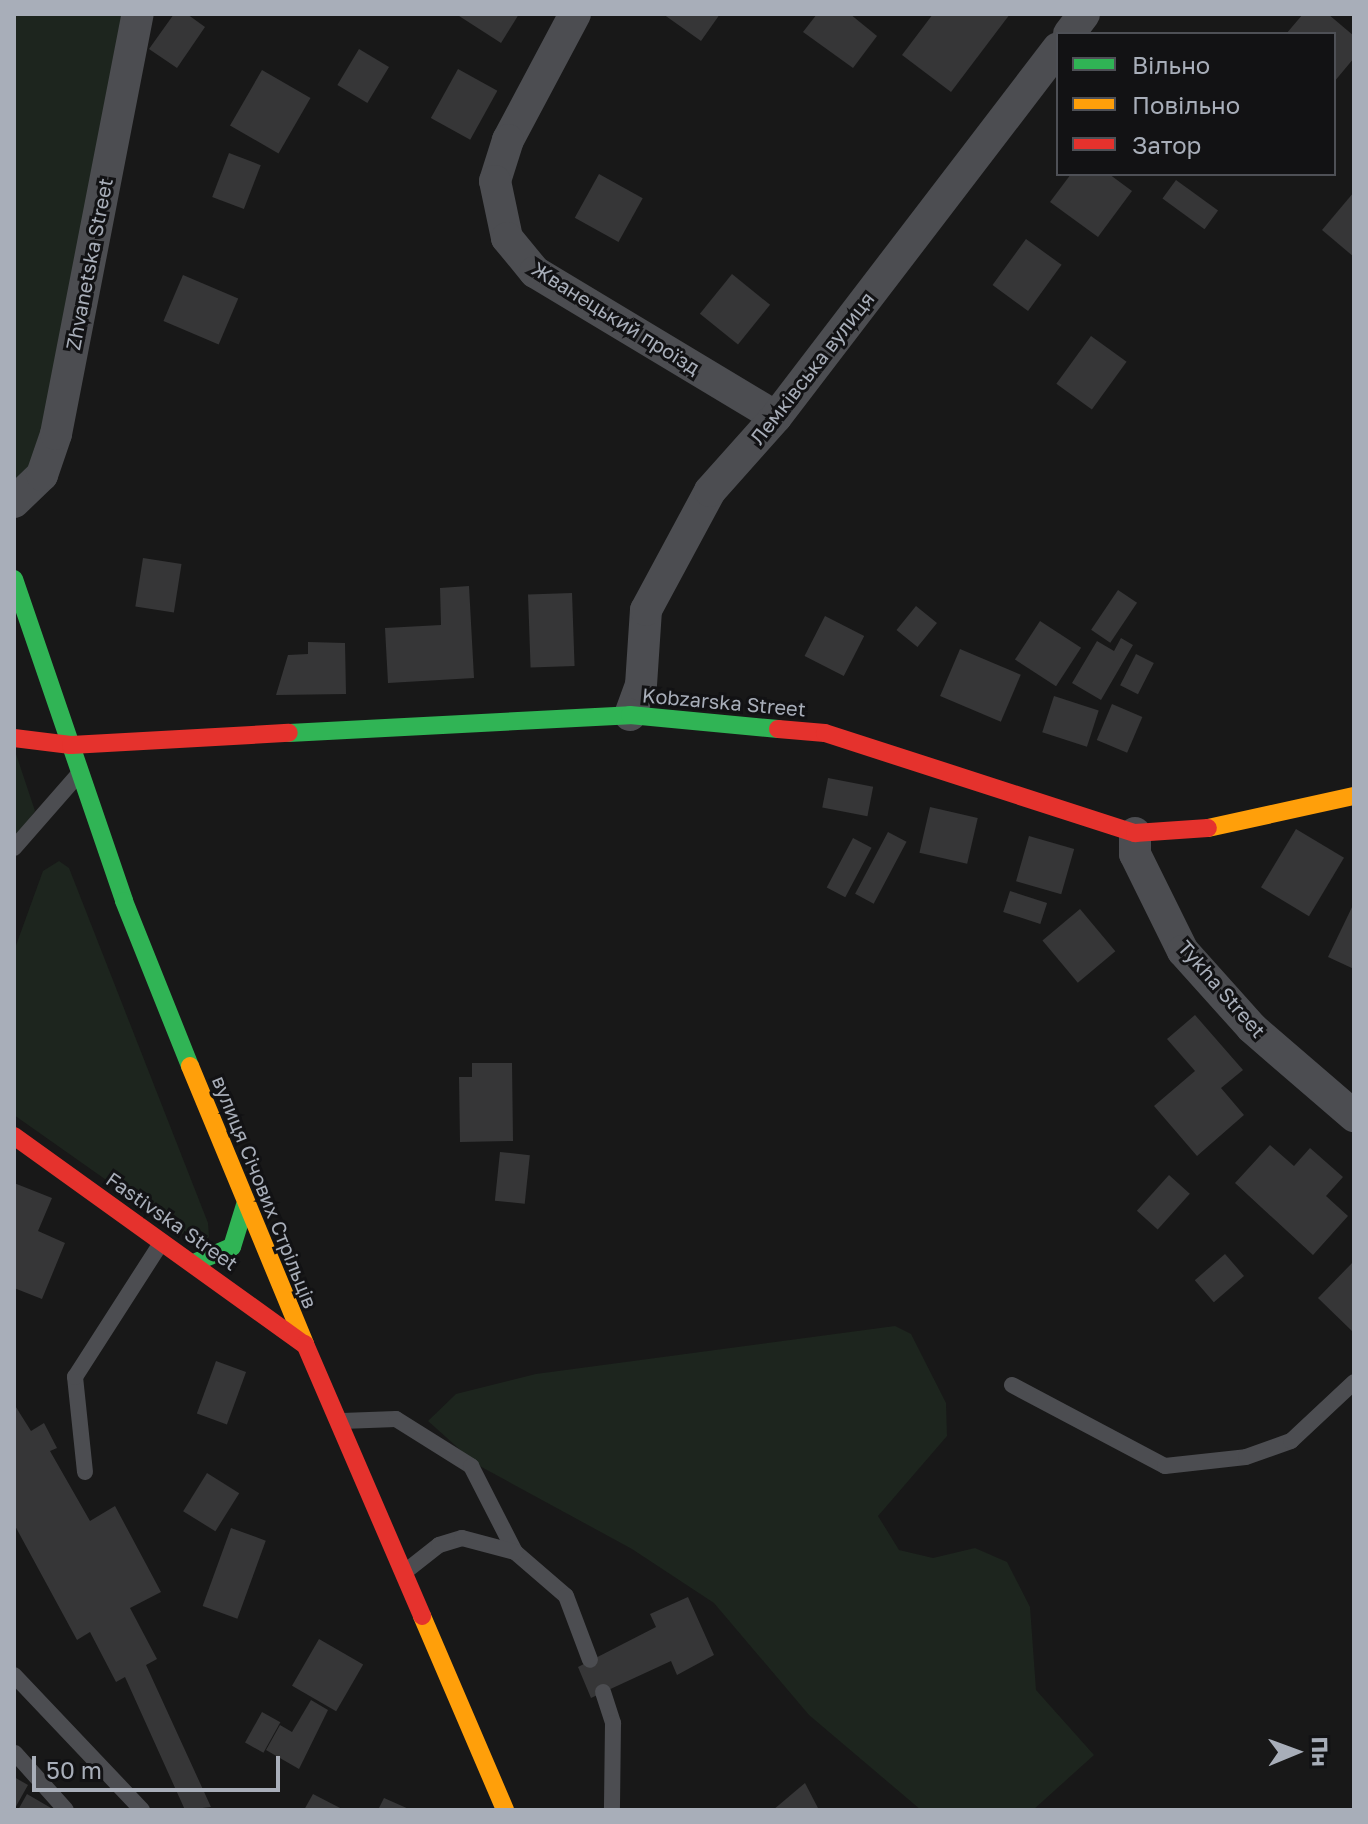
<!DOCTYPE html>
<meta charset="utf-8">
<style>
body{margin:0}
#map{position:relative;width:1368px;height:1824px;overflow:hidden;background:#181818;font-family:"Golos Text",sans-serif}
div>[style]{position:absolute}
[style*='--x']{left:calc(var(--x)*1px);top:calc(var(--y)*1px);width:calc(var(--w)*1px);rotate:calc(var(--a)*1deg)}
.green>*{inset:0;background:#1d251e}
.building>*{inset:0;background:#363637;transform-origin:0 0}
.lane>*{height:16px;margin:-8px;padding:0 8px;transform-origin:8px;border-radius:8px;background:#4c4d51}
.street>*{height:32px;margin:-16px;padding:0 16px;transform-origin:16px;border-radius:16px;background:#4c4d51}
.fast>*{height:18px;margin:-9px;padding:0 9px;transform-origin:9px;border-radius:9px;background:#30b455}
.slow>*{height:18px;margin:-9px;padding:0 9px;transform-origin:9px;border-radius:9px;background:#ff9f0a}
.jam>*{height:18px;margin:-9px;padding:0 9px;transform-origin:9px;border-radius:9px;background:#e5322d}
span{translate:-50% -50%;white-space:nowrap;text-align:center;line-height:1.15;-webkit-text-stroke:6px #121214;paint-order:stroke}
.street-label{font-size:20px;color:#a8aeb9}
.frame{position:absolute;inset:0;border:16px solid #a8aeb9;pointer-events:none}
.legend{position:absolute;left:1056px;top:32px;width:280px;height:144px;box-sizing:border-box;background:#121214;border:2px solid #4e5056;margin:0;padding:10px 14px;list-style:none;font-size:24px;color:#a8aeb9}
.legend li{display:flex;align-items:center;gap:16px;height:40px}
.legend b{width:40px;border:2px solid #4e5056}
.north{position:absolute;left:1256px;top:1712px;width:80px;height:80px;-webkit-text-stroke:6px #121214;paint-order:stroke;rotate:89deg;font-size:22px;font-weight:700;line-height:32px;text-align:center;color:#a8aeb9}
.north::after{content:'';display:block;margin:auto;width:28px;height:36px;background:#a8aeb9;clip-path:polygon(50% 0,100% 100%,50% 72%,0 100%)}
.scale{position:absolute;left:32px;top:1756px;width:248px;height:36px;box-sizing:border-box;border:4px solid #a8aeb9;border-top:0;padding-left:10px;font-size:24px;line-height:28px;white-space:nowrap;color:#a8aeb9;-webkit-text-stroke:6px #121214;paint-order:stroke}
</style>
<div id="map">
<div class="green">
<div style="clip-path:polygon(14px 14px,136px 14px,53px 435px,14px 501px)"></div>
<div style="clip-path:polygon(14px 748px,35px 811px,15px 839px,14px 838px)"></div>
<div style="clip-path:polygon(59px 861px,69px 868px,208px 1223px,209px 1237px,197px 1244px,14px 1115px,14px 951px,43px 871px)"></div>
<div style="clip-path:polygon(895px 1326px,911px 1334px,946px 1403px,947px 1436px,878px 1516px,899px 1550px,933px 1558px,975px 1548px,1007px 1562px,1030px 1607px,1036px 1690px,1094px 1755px,1033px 1810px,921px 1810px,809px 1715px,714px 1603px,632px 1549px,476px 1464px,428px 1421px,456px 1394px,536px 1374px)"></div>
</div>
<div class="building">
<div style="clip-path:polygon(174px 14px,187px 14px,205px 27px,177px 68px,149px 49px)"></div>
<div style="clip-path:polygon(456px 14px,519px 14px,501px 43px)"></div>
<div style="clip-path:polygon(663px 14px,720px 14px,701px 41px)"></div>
<div style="clip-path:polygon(817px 14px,850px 14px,877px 36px,853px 68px,803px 32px)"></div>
<div style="clip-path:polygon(933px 14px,1010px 14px,951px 92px,902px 55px)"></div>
<div style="clip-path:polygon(1303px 14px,1328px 14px,1354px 36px,1354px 58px,1334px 82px,1334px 34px,1286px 34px)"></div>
<div style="left:359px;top:49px;width:35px;height:42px;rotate:31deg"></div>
<div style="left:458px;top:69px;width:45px;height:56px;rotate:29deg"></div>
<div style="left:262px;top:70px;width:56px;height:64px;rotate:30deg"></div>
<div style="left:229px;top:153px;width:34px;height:47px;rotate:21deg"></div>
<div style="left:599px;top:174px;width:50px;height:50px;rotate:29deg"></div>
<div style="clip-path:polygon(1071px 174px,1109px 174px,1132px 191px,1098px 237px,1050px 202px)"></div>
<div style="left:1176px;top:180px;width:52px;height:23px;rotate:36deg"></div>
<div style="clip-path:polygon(1354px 192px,1354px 257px,1322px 230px)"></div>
<div style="left:1026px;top:239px;width:44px;height:57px;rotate:36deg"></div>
<div style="left:732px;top:274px;width:49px;height:51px;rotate:39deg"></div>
<div style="left:183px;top:275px;width:60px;height:50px;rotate:23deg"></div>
<div style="left:1091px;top:336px;width:44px;height:59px;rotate:36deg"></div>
<div style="left:143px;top:558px;width:39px;height:49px;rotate:9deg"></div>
<div style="clip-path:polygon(469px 586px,474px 678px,388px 683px,385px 628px,441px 625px,440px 588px)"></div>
<div style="left:1118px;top:590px;width:23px;height:48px;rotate:34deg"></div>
<div style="left:572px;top:593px;width:73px;height:44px;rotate:88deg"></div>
<div style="left:916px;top:606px;width:27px;height:31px;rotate:39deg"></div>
<div style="left:825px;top:616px;width:44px;height:45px;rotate:27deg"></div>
<div style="left:1040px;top:621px;width:49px;height:46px;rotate:33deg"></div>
<div style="clip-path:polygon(1121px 638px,1133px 645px,1101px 700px,1072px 683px,1097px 641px,1114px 651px)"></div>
<div style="clip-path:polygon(308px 642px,345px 643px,346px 694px,276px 695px,288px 655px,308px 654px)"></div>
<div style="left:960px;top:649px;width:66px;height:51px;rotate:23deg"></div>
<div style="left:1136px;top:654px;width:20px;height:35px;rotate:27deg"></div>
<div style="left:1054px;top:696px;width:47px;height:38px;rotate:18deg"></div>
<div style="left:1112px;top:704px;width:33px;height:39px;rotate:23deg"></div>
<div style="left:828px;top:778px;width:46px;height:30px;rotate:11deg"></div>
<div style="left:930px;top:807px;width:49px;height:47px;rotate:13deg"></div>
<div style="left:1296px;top:829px;width:56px;height:68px;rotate:31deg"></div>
<div style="left:888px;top:832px;width:21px;height:70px;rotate:28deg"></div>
<div style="left:1029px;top:836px;width:47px;height:47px;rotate:16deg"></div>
<div style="left:853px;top:838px;width:21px;height:56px;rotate:28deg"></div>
<div style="left:1010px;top:891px;width:39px;height:22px;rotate:18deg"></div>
<div style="clip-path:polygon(1354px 903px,1354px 969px,1328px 957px)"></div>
<div style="left:1080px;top:909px;width:55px;height:49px;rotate:50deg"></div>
<div style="clip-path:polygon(1195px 1015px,1243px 1070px,1221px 1088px,1244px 1115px,1197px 1156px,1154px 1106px,1195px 1071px,1167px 1039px)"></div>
<div style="clip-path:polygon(472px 1063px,512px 1063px,513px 1141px,460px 1142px,459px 1077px,472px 1077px)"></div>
<div style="clip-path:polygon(1270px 1145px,1294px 1166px,1310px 1148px,1343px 1177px,1326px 1196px,1348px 1216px,1313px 1255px,1235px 1183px)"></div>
<div style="left:500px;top:1152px;width:30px;height:49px;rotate:6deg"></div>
<div style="left:1169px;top:1175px;width:28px;height:48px;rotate:42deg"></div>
<div style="clip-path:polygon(14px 1183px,52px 1198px,38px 1231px,65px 1243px,42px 1299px,14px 1288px)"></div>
<div style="left:1225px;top:1254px;width:29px;height:40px;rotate:49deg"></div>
<div style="clip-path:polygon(1354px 1261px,1354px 1333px,1318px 1298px)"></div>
<div style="left:216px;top:1361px;width:32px;height:56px;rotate:20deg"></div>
<div style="clip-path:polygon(14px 1404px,31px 1431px,44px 1423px,57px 1448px,50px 1451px,90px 1521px,115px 1506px,161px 1592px,130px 1608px,157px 1659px,146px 1665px,211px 1807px,185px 1810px,125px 1677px,116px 1682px,90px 1632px,77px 1640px,14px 1524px)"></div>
<div style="left:207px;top:1473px;width:38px;height:45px;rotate:32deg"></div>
<div style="left:231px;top:1528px;width:37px;height:83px;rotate:20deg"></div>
<div style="clip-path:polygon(688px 1597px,714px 1655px,677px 1675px,671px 1661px,591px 1698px,578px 1667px,656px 1627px,650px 1614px)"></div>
<div style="left:319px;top:1639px;width:51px;height:54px;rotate:30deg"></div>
<div style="clip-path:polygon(311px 1700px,328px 1710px,299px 1769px,266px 1750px,280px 1725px,292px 1732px)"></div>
<div style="left:262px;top:1712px;width:21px;height:35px;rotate:29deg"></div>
<div style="clip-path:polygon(14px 1777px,28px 1785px,14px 1810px)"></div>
<div style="clip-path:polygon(805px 1783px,819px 1810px,773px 1810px)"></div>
<div style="clip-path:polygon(27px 1794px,51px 1808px,50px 1810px,18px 1810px)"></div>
<div style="clip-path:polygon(313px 1794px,344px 1810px,304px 1810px)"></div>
<div style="clip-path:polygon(384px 1798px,411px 1810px,378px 1810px)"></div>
</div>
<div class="lane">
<div style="--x:14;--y:848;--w:96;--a:-48.8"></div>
<div style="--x:1012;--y:1385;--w:173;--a:27.9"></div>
<div style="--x:1165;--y:1466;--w:81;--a:-6.3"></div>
<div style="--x:1246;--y:1457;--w:48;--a:-19.6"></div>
<div style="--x:1291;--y:1441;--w:86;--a:-43.1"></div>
<div style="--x:342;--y:1421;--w:54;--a:-2.1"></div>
<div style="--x:396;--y:1419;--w:89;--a:32.1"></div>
<div style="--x:471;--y:1466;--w:97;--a:62.9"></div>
<div style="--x:515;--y:1552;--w:67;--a:40.8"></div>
<div style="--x:566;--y:1596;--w:68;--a:69.4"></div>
<div style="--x:85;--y:1472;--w:96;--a:-96"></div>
<div style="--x:75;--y:1377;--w:159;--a:-57.3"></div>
<div style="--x:406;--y:1571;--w:42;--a:-38.2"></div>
<div style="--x:439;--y:1545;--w:24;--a:-17"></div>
<div style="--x:462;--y:1538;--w:55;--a:14.8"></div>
<div style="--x:14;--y:1675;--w:186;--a:46.5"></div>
<div style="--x:603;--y:1692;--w:33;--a:72"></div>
<div style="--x:613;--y:1723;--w:87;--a:90.7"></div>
<div style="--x:15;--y:1753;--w:76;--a:48.2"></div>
</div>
<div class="street">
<div style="--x:575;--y:14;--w:143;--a:118"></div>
<div style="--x:508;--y:140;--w:43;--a:107.6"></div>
<div style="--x:495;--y:181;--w:58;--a:78.1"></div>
<div style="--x:507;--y:238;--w:44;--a:50.5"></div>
<div style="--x:535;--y:272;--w:281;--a:31"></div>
<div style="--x:1069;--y:34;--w:25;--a:-53"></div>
<div style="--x:14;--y:502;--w:39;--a:-44"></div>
<div style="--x:42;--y:475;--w:43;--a:-71.1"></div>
<div style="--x:56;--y:434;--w:428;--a:-79"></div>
<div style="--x:630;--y:715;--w:32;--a:-70"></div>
<div style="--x:641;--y:685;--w:75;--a:-86.2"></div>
<div style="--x:646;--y:610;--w:135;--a:-61.7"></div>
<div style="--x:710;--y:491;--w:99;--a:-48.3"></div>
<div style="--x:776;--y:417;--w:464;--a:-52.6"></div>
<div style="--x:1135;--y:833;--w:21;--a:90"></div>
<div style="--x:1135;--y:854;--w:108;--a:63.7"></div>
<div style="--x:1183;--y:951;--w:103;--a:48.1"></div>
<div style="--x:1252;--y:1028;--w:135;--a:40.8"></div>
</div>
<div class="fast">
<div style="--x:14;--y:579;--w:340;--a:71.1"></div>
<div style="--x:124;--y:901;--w:178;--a:68.2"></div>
<div style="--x:289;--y:733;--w:341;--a:-3"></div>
<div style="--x:630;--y:715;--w:149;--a:5.4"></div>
<div style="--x:196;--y:1262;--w:39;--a:-23"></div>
<div style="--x:232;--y:1247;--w:44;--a:-72.8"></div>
</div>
<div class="slow">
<div style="--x:1208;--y:828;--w:149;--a:-12.4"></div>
<div style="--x:190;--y:1066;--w:301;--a:67.5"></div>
<div style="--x:422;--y:1616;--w:211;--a:66.8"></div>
</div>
<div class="jam">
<div style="--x:778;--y:729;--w:47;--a:4.9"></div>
<div style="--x:825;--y:733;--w:326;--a:17.9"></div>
<div style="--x:1135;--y:833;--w:73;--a:-3.9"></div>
<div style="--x:14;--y:738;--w:57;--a:7"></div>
<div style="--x:71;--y:745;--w:218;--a:-3.2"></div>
<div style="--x:14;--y:1136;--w:356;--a:35.7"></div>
<div style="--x:305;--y:1344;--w:296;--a:66.7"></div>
</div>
<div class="street-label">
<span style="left:89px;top:264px;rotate:-79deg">Zhvanetska Street</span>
<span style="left:616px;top:318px;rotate:32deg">Жванецький проїзд</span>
<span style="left:812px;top:368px;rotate:-52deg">Лемківська вулиця</span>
<span style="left:724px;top:702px;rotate:5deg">Kobzarska Street</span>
<span style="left:1222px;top:989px;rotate:49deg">Tykha Street</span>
<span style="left:265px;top:1192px;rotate:68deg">вулиця Січових Стрільців</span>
<span style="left:172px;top:1221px;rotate:35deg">Fastivska Street</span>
</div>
<div class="frame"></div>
<ul class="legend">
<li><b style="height:10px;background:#30b455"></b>Вільно</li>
<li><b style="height:10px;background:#ff9f0a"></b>Повільно</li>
<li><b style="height:10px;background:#e5322d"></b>Затор</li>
</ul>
<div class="north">Пн</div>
<div class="scale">50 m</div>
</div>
